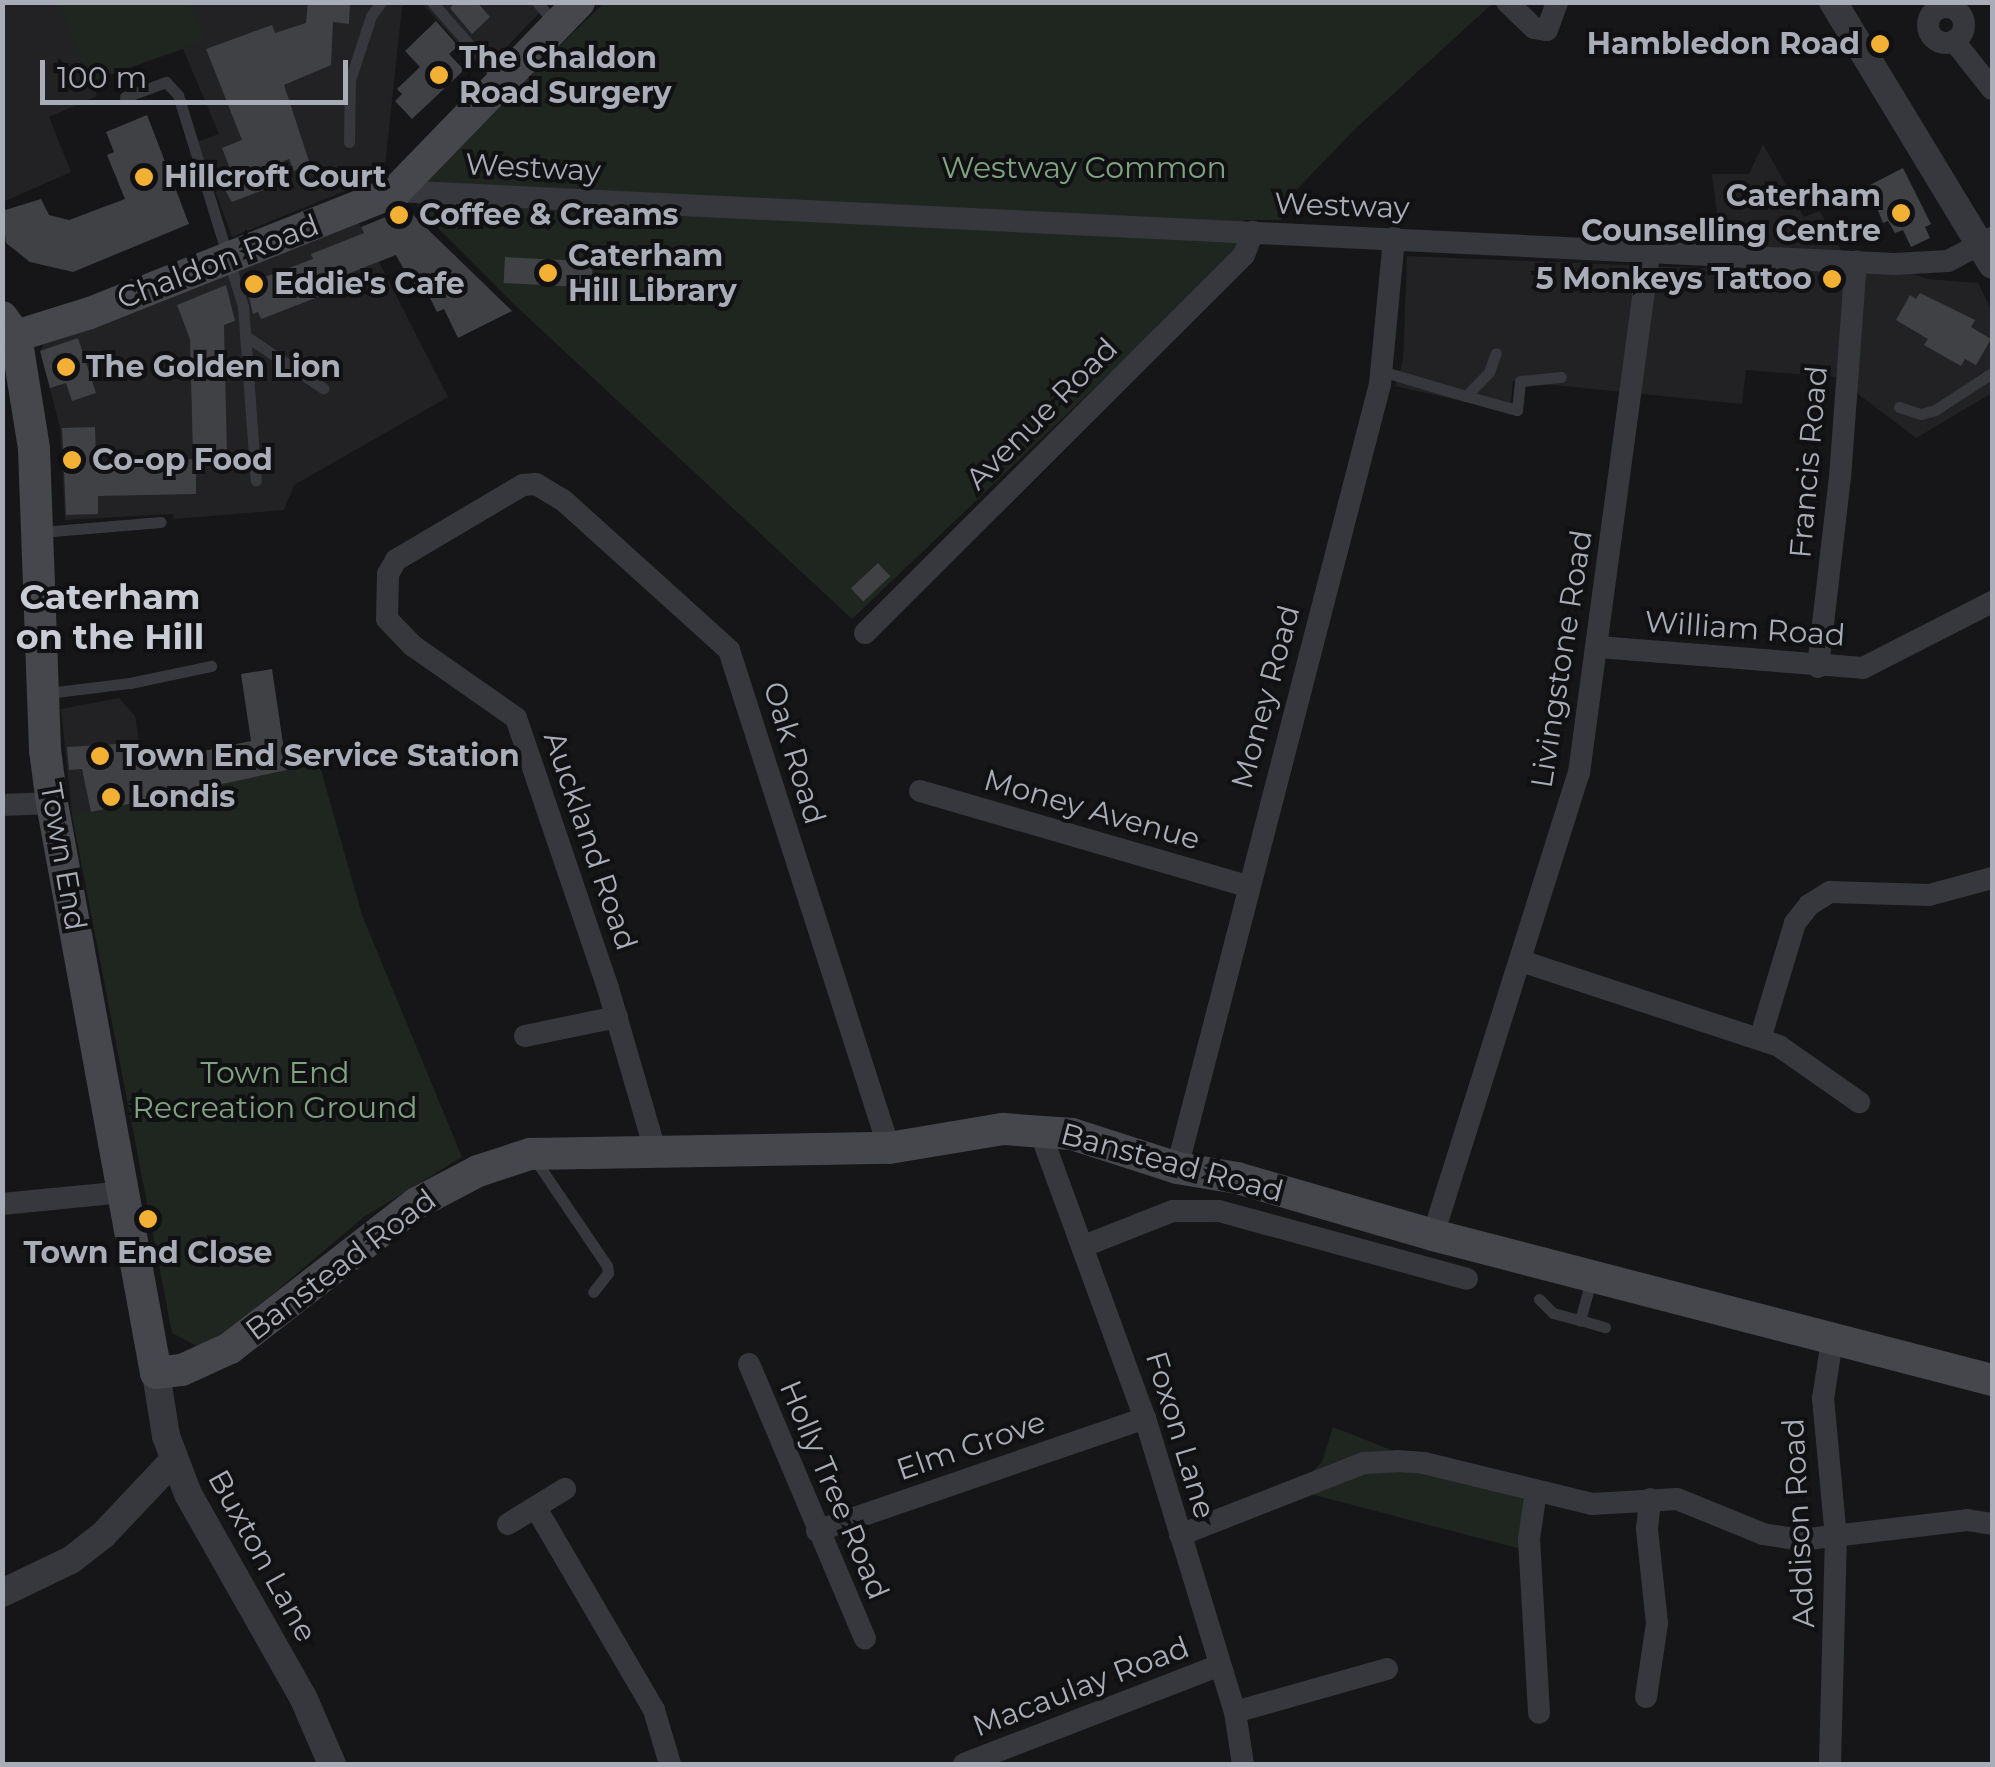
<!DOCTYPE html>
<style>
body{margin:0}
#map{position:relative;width:1995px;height:1767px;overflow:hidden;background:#161618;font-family:Montserrat,sans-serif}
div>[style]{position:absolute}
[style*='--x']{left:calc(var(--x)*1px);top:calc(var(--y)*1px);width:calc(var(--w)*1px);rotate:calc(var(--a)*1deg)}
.built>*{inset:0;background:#222225}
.green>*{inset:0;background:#1e261f}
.building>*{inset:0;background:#404145;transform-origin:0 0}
.service>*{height:11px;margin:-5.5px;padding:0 5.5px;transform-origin:5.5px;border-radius:5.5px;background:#37383d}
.minor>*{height:22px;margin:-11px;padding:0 11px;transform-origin:11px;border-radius:11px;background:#37383d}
.minor>.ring{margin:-11px;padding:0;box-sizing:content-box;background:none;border:22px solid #37383d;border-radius:50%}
.tertiary>*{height:28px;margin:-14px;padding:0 14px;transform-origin:14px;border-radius:14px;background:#37383d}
.secondary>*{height:32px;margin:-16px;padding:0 16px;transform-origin:16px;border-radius:16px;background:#45474d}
.dots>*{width:28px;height:28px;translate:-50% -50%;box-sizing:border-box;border:5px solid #111113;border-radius:50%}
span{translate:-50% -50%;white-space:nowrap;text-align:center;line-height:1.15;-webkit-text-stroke:8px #111113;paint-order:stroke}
.poi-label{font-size:30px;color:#a8adb8;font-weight:700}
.right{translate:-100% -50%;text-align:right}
.left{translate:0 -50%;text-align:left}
.street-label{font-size:30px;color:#a8adb8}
.park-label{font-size:30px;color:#7fa381}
.quarter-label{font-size:35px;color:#c9ccd4;font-weight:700}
.frame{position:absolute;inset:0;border:5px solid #a8adb8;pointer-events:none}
.scale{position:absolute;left:40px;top:60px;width:308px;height:45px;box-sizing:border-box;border:5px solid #a8adb8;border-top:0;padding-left:12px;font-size:30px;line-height:35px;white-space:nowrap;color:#a8adb8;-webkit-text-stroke:8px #111113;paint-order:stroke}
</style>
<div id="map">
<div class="built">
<div style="clip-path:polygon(3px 3px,407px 3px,402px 7px,384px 175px,232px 237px,197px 142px,219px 134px,183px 49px,92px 81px,97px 96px,49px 117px,71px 172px,3px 202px)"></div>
<div style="clip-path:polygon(422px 3px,549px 3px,483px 71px)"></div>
<div style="clip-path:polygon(1763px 144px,1804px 217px,1820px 211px,1841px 250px,1928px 279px,1978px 283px,1992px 311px,1992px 393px,1916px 438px,1836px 377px,1746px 370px,1742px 404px,1513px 381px,1510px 412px,1395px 386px,1403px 362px,1407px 256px,1724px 269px,1712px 174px,1749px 174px)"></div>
<div style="clip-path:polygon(359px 223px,448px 397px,294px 485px,284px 510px,174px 519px,173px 514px,65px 520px,60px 427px,40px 351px,44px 343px)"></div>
<div style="clip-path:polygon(119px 698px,135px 716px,148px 800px,72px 815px,61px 709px)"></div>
</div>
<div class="green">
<div style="clip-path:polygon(59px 3px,197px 3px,191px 5px,204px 40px,91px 82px)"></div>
<div style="clip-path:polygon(604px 3px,1493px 3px,1355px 129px,1282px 205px,1281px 220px,1244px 220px,1238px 251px,852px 619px,519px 309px,417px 207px,420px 181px)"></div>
<div style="clip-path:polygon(319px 763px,362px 915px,462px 1157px,364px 1217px,217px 1341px,199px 1347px,172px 1333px,72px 815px)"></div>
<div style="clip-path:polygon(1333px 1427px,1424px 1463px,1536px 1491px,1529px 1551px,1295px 1490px,1322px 1462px)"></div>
</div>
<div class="building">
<div style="clip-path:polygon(308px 2px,350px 2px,349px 24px,333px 22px,331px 65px,284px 85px,310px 164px,294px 171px,289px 159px,256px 173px,263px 190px,232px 202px,214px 172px,229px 166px,222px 148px,242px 140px,206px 49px,272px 25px,275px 33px,306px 23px)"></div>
<div style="clip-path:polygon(456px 2px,477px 2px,490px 17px,472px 34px,450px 8px)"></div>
<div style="clip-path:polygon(436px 21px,458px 46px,449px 54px,464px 70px,412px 119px,395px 101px,402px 94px,397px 89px,420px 67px,405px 51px)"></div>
<div style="clip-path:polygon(147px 115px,189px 224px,73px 272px,30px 262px,6px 243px,2px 211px,41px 199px,49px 215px,69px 220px,125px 199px,107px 155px,114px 152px,106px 132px)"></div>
<div style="clip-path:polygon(1903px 168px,1931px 224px,1925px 227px,1930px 238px,1911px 247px,1903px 230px,1895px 233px,1888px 221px,1883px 223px,1868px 186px)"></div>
<div style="clip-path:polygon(412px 214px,512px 311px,458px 338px,444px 309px,437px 312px,423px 284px,414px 288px,396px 255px,322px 284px,326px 294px,261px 319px,258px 312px,253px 314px,246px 284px,313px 259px,311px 254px,364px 233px,361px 227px,388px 216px)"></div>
<div style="left:505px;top:257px;width:88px;height:26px;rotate:3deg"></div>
<div style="clip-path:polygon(226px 285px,235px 321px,224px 325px,227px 455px,193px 456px,190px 339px,177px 305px)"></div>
<div style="clip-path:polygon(1920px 293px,1975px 320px,1971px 327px,1991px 339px,1976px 365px,1965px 359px,1961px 366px,1924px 345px,1928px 339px,1896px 320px,1910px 295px,1916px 299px)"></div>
<div style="clip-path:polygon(78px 338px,96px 393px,72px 401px,66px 383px,50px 388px,40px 351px)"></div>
<div style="clip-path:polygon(95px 427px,96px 462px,196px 459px,196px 494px,98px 496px,98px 514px,66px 515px,62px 428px)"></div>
<div style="left:878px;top:563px;width:18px;height:37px;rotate:47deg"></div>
<div style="clip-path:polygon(272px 669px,287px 770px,91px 812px,82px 769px,69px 770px,67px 747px,132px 743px,133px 766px,251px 741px,241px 674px)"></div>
</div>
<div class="service">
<div style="--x:432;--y:2;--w:101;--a:49"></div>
<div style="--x:537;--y:2;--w:25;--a:50"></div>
<div style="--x:125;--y:97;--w:44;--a:-20.1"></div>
<div style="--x:166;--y:82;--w:18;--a:47"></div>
<div style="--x:178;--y:95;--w:221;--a:72.9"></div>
<div style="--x:243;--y:306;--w:175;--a:85.8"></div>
<div style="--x:349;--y:142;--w:62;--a:-89.1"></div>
<div style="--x:350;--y:80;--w:67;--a:-71.8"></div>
<div style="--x:371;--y:16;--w:17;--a:-54"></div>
<div style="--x:247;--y:337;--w:92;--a:33.9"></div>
<div style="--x:1381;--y:371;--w:89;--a:16.4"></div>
<div style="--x:1466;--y:396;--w:33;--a:-46"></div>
<div style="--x:1489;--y:372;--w:20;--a:-70"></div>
<div style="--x:1466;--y:396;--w:53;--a:15.4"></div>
<div style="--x:1517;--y:410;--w:29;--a:-84"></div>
<div style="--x:1520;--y:381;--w:41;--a:-5.6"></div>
<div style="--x:1899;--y:407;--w:23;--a:18"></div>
<div style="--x:1921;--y:414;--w:15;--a:-16"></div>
<div style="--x:1935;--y:410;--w:68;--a:-33"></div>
<div style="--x:41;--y:532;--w:120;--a:-4.8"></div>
<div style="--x:48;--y:693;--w:83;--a:-7"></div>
<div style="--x:130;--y:683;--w:83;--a:-11.9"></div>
<div style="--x:536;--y:1161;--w:127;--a:55.9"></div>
<div style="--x:607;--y:1266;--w:7;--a:82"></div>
<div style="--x:608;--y:1273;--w:24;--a:128"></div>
<div style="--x:1591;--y:1281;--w:41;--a:105.8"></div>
<div style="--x:1580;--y:1320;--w:26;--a:16"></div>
<div style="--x:1539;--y:1299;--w:20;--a:45"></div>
<div style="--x:1553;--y:1313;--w:28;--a:15"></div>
</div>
<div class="minor">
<div style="--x:1507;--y:2;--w:37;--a:44"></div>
<div style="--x:1534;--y:28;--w:13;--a:9"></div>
<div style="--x:1547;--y:30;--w:30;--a:-70"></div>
<div class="ring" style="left:1928px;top:7px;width:14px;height:14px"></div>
<div style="--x:1954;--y:41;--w:61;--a:51.6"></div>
<div style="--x:396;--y:191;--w:1500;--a:2.79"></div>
<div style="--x:1894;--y:264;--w:54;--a:-3.2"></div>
<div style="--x:1948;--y:261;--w:50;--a:-27.6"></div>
<div style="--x:865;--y:633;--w:535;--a:-44.92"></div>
<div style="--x:1244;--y:255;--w:25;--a:-69"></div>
<div style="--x:1598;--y:647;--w:266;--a:4.5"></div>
<div style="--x:1863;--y:668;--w:145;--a:-27.1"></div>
<div style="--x:1818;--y:667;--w:190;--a:-83.4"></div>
<div style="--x:1840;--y:478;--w:217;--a:-85.8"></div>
<div style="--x:920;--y:791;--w:341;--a:16.2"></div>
<div style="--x:2;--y:805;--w:50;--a:-2.3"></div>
<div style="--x:1521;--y:961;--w:272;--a:18.2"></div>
<div style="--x:1779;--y:1046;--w:98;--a:35"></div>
<div style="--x:525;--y:1036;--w:94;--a:-11.7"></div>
<div style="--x:1760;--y:1039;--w:121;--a:-73.2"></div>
<div style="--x:1795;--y:923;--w:23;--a:-52"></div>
<div style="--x:1809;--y:905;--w:25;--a:-32"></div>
<div style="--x:1830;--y:892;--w:99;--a:1.7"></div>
<div style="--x:1929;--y:895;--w:65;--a:-15.1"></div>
<div style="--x:1039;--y:1129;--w:308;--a:69.9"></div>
<div style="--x:1145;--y:1418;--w:307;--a:73"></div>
<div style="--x:1235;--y:1712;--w:53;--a:81.3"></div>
<div style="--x:655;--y:1150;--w:169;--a:-106.2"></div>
<div style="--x:608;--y:988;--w:285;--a:-108.8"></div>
<div style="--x:516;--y:718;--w:126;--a:-145"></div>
<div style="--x:413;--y:646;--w:37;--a:-134"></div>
<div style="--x:387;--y:619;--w:45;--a:-88.7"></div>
<div style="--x:388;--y:574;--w:16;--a:-60"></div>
<div style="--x:396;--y:560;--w:147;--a:-30.6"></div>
<div style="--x:523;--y:485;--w:13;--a:-4"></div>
<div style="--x:536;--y:484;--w:31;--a:31"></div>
<div style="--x:563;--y:500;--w:224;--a:42.1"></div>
<div style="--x:729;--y:650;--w:523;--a:72.19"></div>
<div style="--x:1177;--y:1168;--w:810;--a:-75.48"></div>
<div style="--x:1380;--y:384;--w:147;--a:-84.5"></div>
<div style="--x:2;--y:1204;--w:124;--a:-5.6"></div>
<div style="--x:1433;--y:1235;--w:485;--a:-72.5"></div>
<div style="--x:1579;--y:773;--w:525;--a:-82.33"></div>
<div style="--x:1084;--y:1246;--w:96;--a:-21.5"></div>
<div style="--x:1173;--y:1211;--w:46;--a:0"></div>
<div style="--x:1219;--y:1211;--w:257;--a:15.3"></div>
<div style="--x:749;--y:1364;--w:298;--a:67.1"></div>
<div style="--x:1536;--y:1491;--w:49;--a:98.3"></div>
<div style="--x:1529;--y:1539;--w:174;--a:86.7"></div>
<div style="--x:536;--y:1508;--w:234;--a:59.7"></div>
<div style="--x:654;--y:1710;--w:56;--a:73.5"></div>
<div style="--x:508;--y:1524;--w:67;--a:-31.6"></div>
<div style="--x:817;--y:1531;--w:347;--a:-19"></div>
<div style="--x:1180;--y:1535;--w:198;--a:-21.4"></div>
<div style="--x:1364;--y:1463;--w:33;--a:-3"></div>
<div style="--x:1397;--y:1461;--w:27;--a:4"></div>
<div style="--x:1424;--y:1463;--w:173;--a:13.7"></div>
<div style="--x:1592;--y:1504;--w:85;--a:-3.4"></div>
<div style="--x:1677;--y:1499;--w:93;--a:22.1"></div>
<div style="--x:1763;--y:1534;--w:37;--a:9"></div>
<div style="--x:1800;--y:1540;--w:168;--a:-6.8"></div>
<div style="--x:1967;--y:1520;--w:25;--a:9"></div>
<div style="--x:1646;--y:1697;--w:75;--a:-81.5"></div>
<div style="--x:1657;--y:1623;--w:95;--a:-96.1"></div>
<div style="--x:1647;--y:1529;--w:30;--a:-84"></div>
<div style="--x:1235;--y:1712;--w:158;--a:-15.8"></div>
<div style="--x:964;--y:1764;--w:274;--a:-21.1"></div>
<div style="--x:1830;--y:1764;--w:226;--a:-88.5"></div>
<div style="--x:1836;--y:1538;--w:140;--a:-95.3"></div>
<div style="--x:1823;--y:1399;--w:60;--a:-81.3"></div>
</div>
<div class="tertiary">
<div style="--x:1833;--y:2;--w:307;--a:58.8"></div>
<div style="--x:156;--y:1373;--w:64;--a:81"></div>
<div style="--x:166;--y:1436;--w:62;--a:69.2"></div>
<div style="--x:188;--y:1494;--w:233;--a:60.5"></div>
<div style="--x:303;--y:1697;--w:73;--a:66.6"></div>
<div style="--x:2;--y:1593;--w:76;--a:-25.6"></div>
<div style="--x:71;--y:1560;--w:41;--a:-38"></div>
<div style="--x:103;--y:1535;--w:103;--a:-46.6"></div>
</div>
<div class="secondary">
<div style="--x:2;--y:317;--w:24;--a:54"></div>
<div style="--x:16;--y:336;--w:114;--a:80.9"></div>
<div style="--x:34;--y:449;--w:301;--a:87.9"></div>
<div style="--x:45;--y:750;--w:53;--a:82.5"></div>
<div style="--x:52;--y:803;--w:579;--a:79.66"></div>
<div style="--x:156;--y:1373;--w:26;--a:-7"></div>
<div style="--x:182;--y:1370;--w:53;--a:-24.6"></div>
<div style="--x:230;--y:1348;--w:237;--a:-37.8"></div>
<div style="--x:417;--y:1203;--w:69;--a:-27.7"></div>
<div style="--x:478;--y:1171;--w:55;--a:-18.1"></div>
<div style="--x:530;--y:1154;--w:359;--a:-1"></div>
<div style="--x:889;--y:1148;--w:116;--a:-9.5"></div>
<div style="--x:1003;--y:1129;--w:69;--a:4.1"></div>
<div style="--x:1072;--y:1134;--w:110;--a:17.9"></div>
<div style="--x:1177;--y:1168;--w:61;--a:9.5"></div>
<div style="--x:1237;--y:1178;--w:204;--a:16.2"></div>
<div style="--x:1433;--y:1235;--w:577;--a:14.54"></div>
<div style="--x:16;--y:336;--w:77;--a:-17.3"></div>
<div style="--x:90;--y:313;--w:329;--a:-21.7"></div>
<div style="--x:396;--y:191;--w:263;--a:-45.9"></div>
</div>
<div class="dots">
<div style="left:1880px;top:44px;background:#f2b134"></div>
<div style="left:439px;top:75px;background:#f2b134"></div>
<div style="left:144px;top:177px;background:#f2b134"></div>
<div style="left:1901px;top:213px;background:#f2b134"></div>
<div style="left:399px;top:215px;background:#f2b134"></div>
<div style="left:548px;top:273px;background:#f2b134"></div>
<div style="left:1832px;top:279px;background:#f2b134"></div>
<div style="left:254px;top:284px;background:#f2b134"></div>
<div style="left:66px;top:367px;background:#f2b134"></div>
<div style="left:72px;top:460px;background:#f2b134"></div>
<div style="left:100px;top:756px;background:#f2b134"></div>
<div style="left:111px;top:797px;background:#f2b134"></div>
<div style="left:148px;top:1219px;background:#f2b134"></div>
</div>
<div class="poi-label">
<span class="right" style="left:1860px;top:44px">Hambledon Road</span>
<span class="left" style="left:459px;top:75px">The Chaldon<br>Road Surgery</span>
<span class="left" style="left:164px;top:177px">Hillcroft Court</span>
<span class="right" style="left:1881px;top:213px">Caterham<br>Counselling Centre</span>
<span class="left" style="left:419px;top:215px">Coffee &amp; Creams</span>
<span class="left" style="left:568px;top:273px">Caterham<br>Hill Library</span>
<span class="right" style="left:1812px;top:279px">5 Monkeys Tattoo</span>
<span class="left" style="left:274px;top:284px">Eddie's Cafe</span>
<span class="left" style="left:86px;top:367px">The Golden Lion</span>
<span class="left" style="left:92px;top:460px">Co-op Food</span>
<span class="left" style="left:120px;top:756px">Town End Service Station</span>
<span class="left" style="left:131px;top:797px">Londis</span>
<span style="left:148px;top:1253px">Town End Close</span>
</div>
<div class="street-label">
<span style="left:533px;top:168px;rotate:3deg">Westway</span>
<span style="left:1342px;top:206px;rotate:2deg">Westway</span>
<span style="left:218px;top:262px;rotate:-21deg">Chaldon Road</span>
<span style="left:1042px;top:414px;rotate:-45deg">Avenue Road</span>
<span style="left:1809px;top:462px;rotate:-85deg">Francis Road</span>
<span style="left:1745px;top:629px;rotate:4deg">William Road</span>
<span style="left:1562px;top:659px;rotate:-81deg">Livingstone Road</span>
<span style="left:1266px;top:697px;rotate:-75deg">Money Road</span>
<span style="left:794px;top:753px;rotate:73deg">Oak Road</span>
<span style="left:1092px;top:810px;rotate:16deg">Money Avenue</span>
<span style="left:590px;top:841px;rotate:71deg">Auckland Road</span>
<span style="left:63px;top:857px;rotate:80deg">Town End</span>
<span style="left:1172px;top:1163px;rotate:15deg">Banstead Road</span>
<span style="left:341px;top:1265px;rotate:-37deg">Banstead Road</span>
<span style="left:1180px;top:1435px;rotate:73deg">Foxon Lane</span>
<span style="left:971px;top:1446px;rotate:-19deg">Elm Grove</span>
<span style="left:834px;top:1490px;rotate:67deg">Holly Tree Road</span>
<span style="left:1799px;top:1523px;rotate:-93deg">Addison Road</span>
<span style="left:262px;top:1556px;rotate:61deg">Buxton Lane</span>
<span style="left:1081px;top:1687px;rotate:-21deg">Macaulay Road</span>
</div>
<div class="park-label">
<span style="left:1084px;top:168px">Westway Common</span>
<span style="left:275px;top:1090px">Town End<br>Recreation Ground</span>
</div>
<div class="quarter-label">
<span style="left:110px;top:617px">Caterham<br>on the Hill</span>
</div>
<div class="frame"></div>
<div class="scale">100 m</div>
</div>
